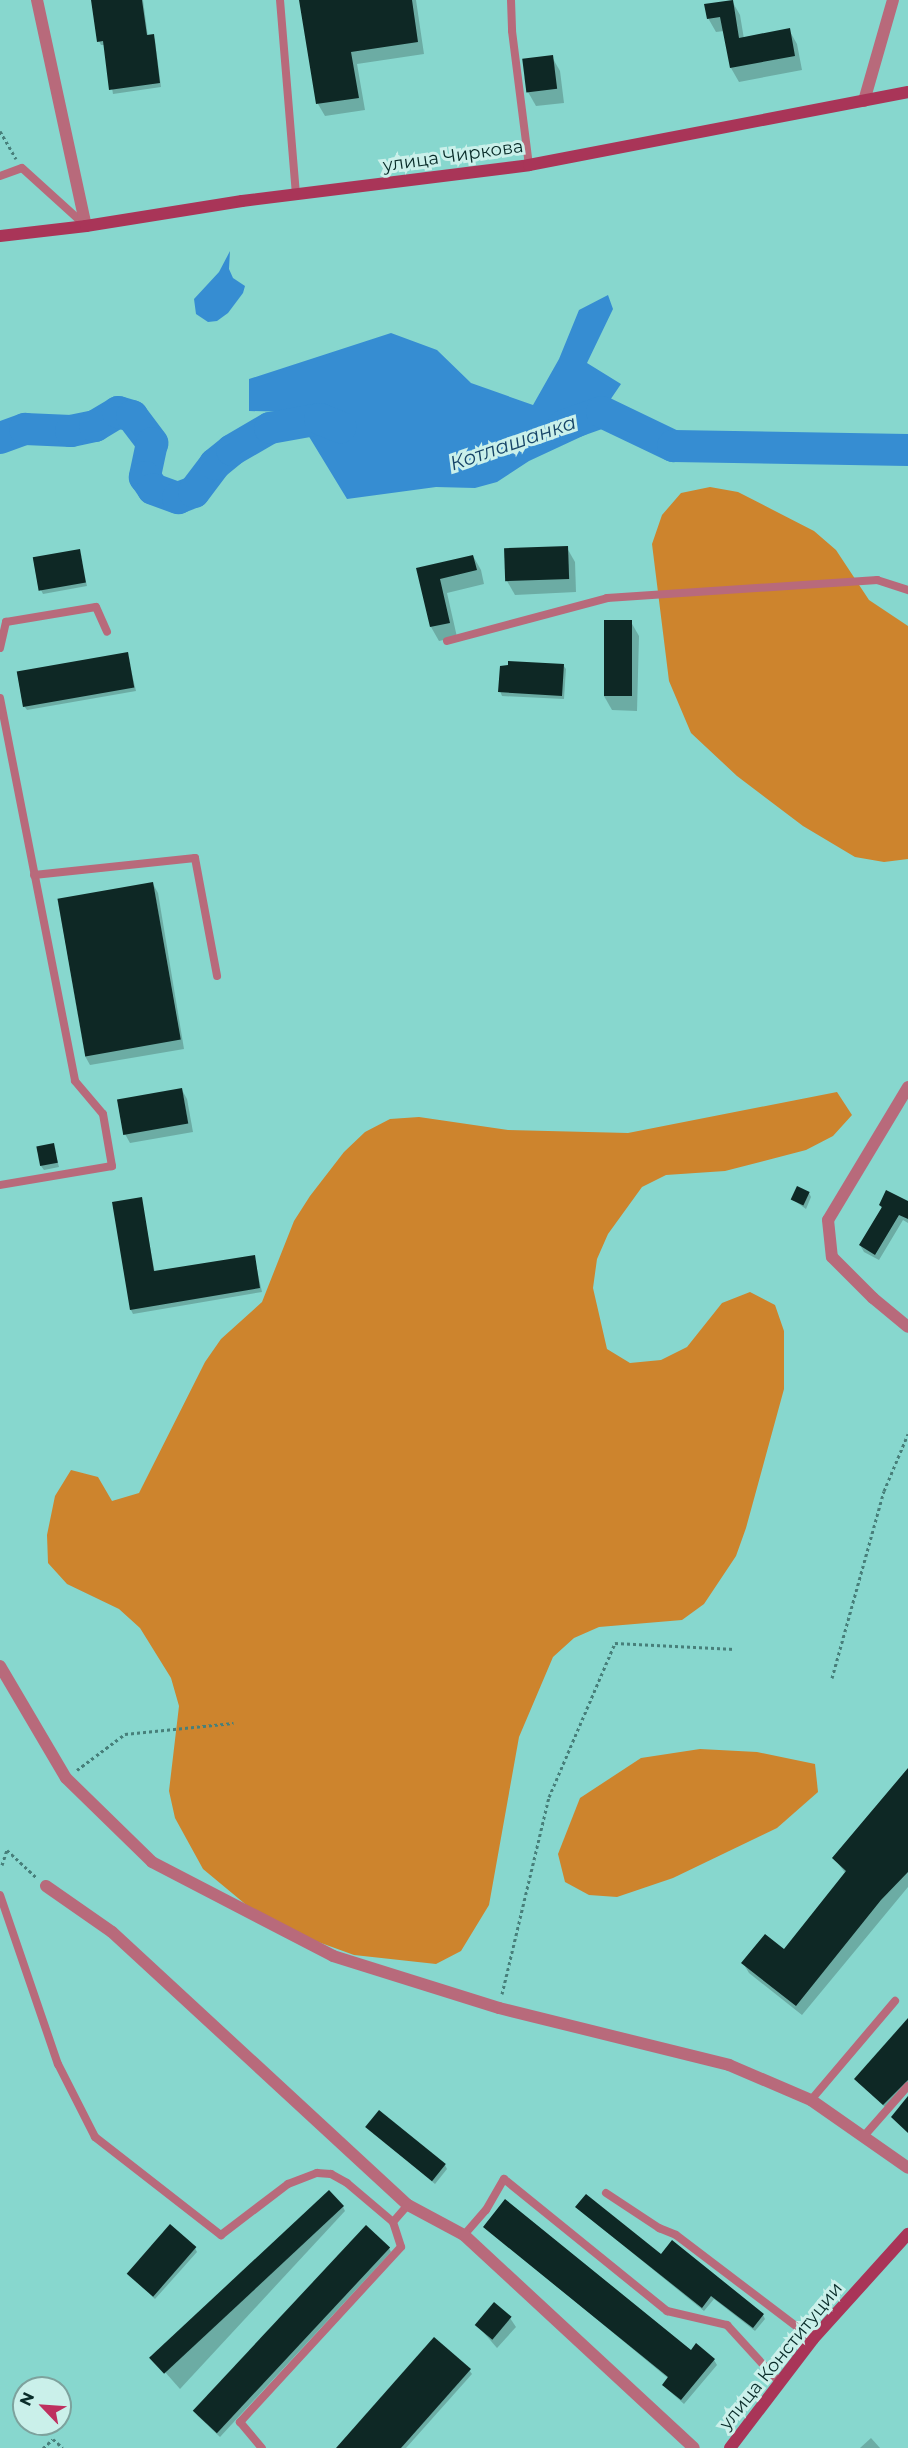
<!DOCTYPE html>
<meta charset="utf-8">
<style>
body{margin:0}
#map{position:relative;width:908px;height:2448px;overflow:hidden;background:#87d7ce;font-family:Montserrat,sans-serif}
div>[style]{position:absolute}
[style*='--x']{left:calc(var(--x)*1px);top:calc(var(--y)*1px);width:calc(var(--w)*1px);rotate:calc(var(--a)*1deg)}
.forest>*{inset:0;background:#cd842d}
.water>*{inset:0;background:#368dd2}
.shadow>*{inset:0;background:#0003}
.river>*{height:32px;margin:-16px;padding:0 16px;transform-origin:16px;border-radius:16px;background:#368dd2}
.building>*{inset:0;background:#0e2825;transform-origin:0 0}
.path>*{height:3px;margin-top:-1.5px;transform-origin:0;background:repeating-linear-gradient(90deg,#477f7a 0 3px,transparent 0 6px)}
.service>*{height:8px;margin:-4px;padding:0 4px;transform-origin:4px;border-radius:4px;background:#b86a7b}
.minor>*{height:12px;margin:-6px;padding:0 6px;transform-origin:6px;border-radius:6px;background:#b86a7b}
.secondary>*{height:12px;margin:-6px;padding:0 6px;transform-origin:6px;border-radius:6px;background:#a93558}
span{translate:-50% -50%;white-space:nowrap;text-align:center;line-height:1.15;-webkit-text-stroke:6px #caf0ea;paint-order:stroke}
.street-label{font-size:18px;color:#092c29}
.water-label{font-size:20px;color:#164467;font-style:italic}
.north{position:absolute;left:12px;top:2376px;width:60px;height:60px;box-sizing:border-box;background:#caf0ea;border:2px solid #7da29d;border-radius:50%;rotate:295deg;font-size:16px;font-weight:700;line-height:24px;text-align:center;color:#092c29}
.north::after{content:'';display:block;margin:auto;width:21px;height:27px;background:#be305f;clip-path:polygon(50% 0,100% 100%,50% 72%,0 100%)}
</style>
<div id="map">
<div class="forest">
<div style="clip-path:polygon(710px 487px,738px 492px,814px 531px,836px 550px,869px 600px,908px 626px,908px 859px,884px 862px,855px 857px,803px 826px,737px 776px,691px 733px,669px 681px,652px 544px,662px 515px,681px 493px)"></div>
<div style="clip-path:polygon(837px 1092px,852px 1115px,833px 1136px,806px 1150px,725px 1171px,666px 1175px,642px 1187px,608px 1234px,597px 1259px,593px 1288px,607px 1349px,630px 1363px,661px 1360px,687px 1347px,722px 1303px,750px 1292px,775px 1305px,784px 1331px,784px 1389px,746px 1528px,736px 1556px,704px 1604px,682px 1620px,599px 1627px,574px 1638px,553px 1657px,519px 1737px,489px 1905px,461px 1951px,436px 1964px,354px 1955px,299px 1935px,250px 1908px,203px 1869px,175px 1818px,169px 1791px,179px 1706px,171px 1678px,140px 1628px,119px 1609px,67px 1584px,48px 1563px,47px 1535px,55px 1496px,71px 1470px,98px 1477px,112px 1501px,139px 1493px,205px 1362px,221px 1339px,262px 1302px,294px 1221px,310px 1196px,344px 1152px,365px 1132px,390px 1119px,419px 1117px,508px 1130px,628px 1133px)"></div>
<div style="clip-path:polygon(700px 1749px,757px 1752px,815px 1764px,818px 1792px,777px 1828px,673px 1878px,617px 1897px,589px 1895px,565px 1882px,558px 1854px,580px 1798px,641px 1758px)"></div>
</div>
<div class="water">
<div style="clip-path:polygon(230px 251px,229px 269px,233px 278px,245px 286px,243px 293px,228px 313px,217px 321px,208px 322px,196px 314px,194px 299px,219px 272px)"></div>
<div style="clip-path:polygon(608px 295px,613px 309px,587px 363px,621px 384px,587px 434px,529px 461px,497px 482px,475px 488px,436px 487px,347px 499px,294px 412px,249px 411px,249px 379px,391px 333px,437px 350px,471px 383px,533px 405px,559px 359px,579px 310px)"></div>
</div>
<div class="shadow">
<div style="clip-path:polygon(93px 0,143px 0,148px 37px,153px 36px,155px 40px,161px 87px,113px 94px,105px 45px,101px 45px,99px 41px)"></div>
<div style="clip-path:polygon(301px 0,416px 0,424px 54px,357px 64px,365px 110px,325px 116px,318px 104px)"></div>
<div style="clip-path:polygon(732px 1px,740px 15px,744px 39px,789px 30px,797px 44px,802px 70px,739px 82px,731px 68px,724px 31px,716px 32px,708px 18px)"></div>
<div style="clip-path:polygon(552px 57px,560px 71px,564px 103px,536px 106px,528px 92px)"></div>
<div style="clip-path:polygon(567px 548px,575px 562px,576px 592px,515px 595px,507px 581px)"></div>
<div style="clip-path:polygon(79px 550px,87px 586px,43px 594px,41px 590px)"></div>
<div style="clip-path:polygon(473px 556px,481px 570px,484px 584px,447px 593px,457px 637px,439px 641px,431px 627px,418px 569px)"></div>
<div style="clip-path:polygon(631px 622px,639px 636px,637px 711px,612px 710px,604px 696px)"></div>
<div style="clip-path:polygon(127px 653px,136px 691px,27px 710px,24px 706px,19px 672px)"></div>
<div style="clip-path:polygon(563px 665px,566px 669px,564px 699px,502px 696px,500px 691px)"></div>
<div style="clip-path:polygon(153px 884px,158px 893px,184px 1049px,90px 1065px,85px 1056px)"></div>
<div style="clip-path:polygon(182px 1090px,187px 1099px,193px 1132px,130px 1143px,125px 1134px,119px 1101px)"></div>
<div style="clip-path:polygon(53px 1145px,59px 1167px,44px 1170px,41px 1166px)"></div>
<div style="clip-path:polygon(809px 1193px,811px 1197px,806px 1209px,792px 1199px)"></div>
<div style="clip-path:polygon(141px 1199px,155px 1273px,254px 1256px,262px 1292px,133px 1314px,131px 1310px)"></div>
<div style="clip-path:polygon(908px 1203px,908px 1223px,903px 1220px,879px 1260px,864px 1252px,860px 1245px,882px 1209px,880px 1205px)"></div>
<div style="clip-path:polygon(908px 1770px,908px 1887px,802px 2015px,749px 1973px,743px 1963px,784px 1951px,846px 1874px,834px 1858px)"></div>
<div style="clip-path:polygon(908px 2020px,908px 2085px,886px 2108px,856px 2080px)"></div>
<div style="clip-path:polygon(367px 2127px,445px 2165px,447px 2169px,435px 2184px)"></div>
<div style="clip-path:polygon(343px 2207px,345px 2211px,180px 2389px,165px 2372px)"></div>
<div style="clip-path:polygon(577px 2208px,763px 2315px,765px 2319px,755px 2331px,714px 2299px,704px 2311px)"></div>
<div style="clip-path:polygon(485px 2227px,691px 2352px,714px 2360px,717px 2365px,684px 2404px,667px 2389px,664px 2385px,669px 2379px)"></div>
<div style="clip-path:polygon(195px 2248px,197px 2252px,155px 2299px,128px 2273px)"></div>
<div style="clip-path:polygon(389px 2248px,391px 2252px,220px 2437px,198px 2416px,195px 2412px)"></div>
<div style="clip-path:polygon(510px 2318px,516px 2327px,497px 2348px,477px 2325px)"></div>
<div style="clip-path:polygon(469px 2370px,472px 2374px,406px 2448px,338px 2448px)"></div>
<div style="clip-path:polygon(871px 2438px,880px 2448px,860px 2448px)"></div>
</div>
<div class="river">
<div style="--x:563;--y:426;--w:41;--a:-19.7"></div>
<div style="--x:602;--y:412;--w:79;--a:25.6"></div>
<div style="--x:673;--y:446;--w:235;--a:1"></div>
<div style="--x:0;--y:438;--w:27;--a:-20"></div>
<div style="--x:25;--y:429;--w:46;--a:2.5"></div>
<div style="--x:71;--y:431;--w:25;--a:-12"></div>
<div style="--x:95;--y:426;--w:27;--a:-31"></div>
<div style="--x:118;--y:412;--w:15;--a:16"></div>
<div style="--x:132;--y:416;--w:34;--a:53"></div>
<div style="--x:152;--y:443;--w:35;--a:102"></div>
<div style="--x:145;--y:477;--w:14;--a:56"></div>
<div style="--x:153;--y:489;--w:27;--a:20"></div>
<div style="--x:178;--y:498;--w:17;--a:-21"></div>
<div style="--x:194;--y:492;--w:35;--a:-53"></div>
<div style="--x:215;--y:464;--w:22;--a:-39"></div>
<div style="--x:232;--y:450;--w:44;--a:-30.1"></div>
<div style="--x:270;--y:428;--w:51;--a:-10.2"></div>
<div style="--x:320;--y:419;--w:22;--a:22"></div>
</div>
<div class="building">
<div style="clip-path:polygon(91px 0,142px 0,147px 35px,154px 34px,160px 83px,109px 90px,103px 41px,97px 42px)"></div>
<div style="clip-path:polygon(299px 0,412px 0,418px 42px,351px 52px,359px 98px,316px 104px)"></div>
<div style="clip-path:polygon(733px 0,739px 38px,790px 28px,795px 56px,730px 68px,720px 17px,707px 19px,704px 4px)"></div>
<div style="left:553px;top:55px;width:34px;height:31px;rotate:83deg"></div>
<div style="left:568px;top:546px;width:33px;height:64px;rotate:88deg"></div>
<div style="left:80px;top:549px;width:34px;height:48px;rotate:80deg"></div>
<div style="clip-path:polygon(473px 555px,477px 570px,440px 579px,450px 623px,430px 627px,416px 568px)"></div>
<div style="left:604px;top:620px;width:28px;height:76px"></div>
<div style="left:128px;top:652px;width:36px;height:113px;rotate:80deg"></div>
<div style="clip-path:polygon(508px 661px,564px 664px,562px 696px,498px 692px,500px 666px,508px 665px)"></div>
<div style="left:153px;top:882px;width:160px;height:97px;rotate:80deg"></div>
<div style="left:182px;top:1088px;width:36px;height:66px;rotate:80deg"></div>
<div style="left:54px;top:1143px;width:20px;height:18px;rotate:79deg"></div>
<div style="left:797px;top:1186px;width:14px;height:15px;rotate:25deg"></div>
<div style="clip-path:polygon(886px 1190px,908px 1201px,908px 1219px,899px 1215px,875px 1255px,859px 1245px,882px 1207px,879px 1205px)"></div>
<div style="clip-path:polygon(142px 1197px,154px 1271px,255px 1255px,260px 1288px,130px 1310px,112px 1202px)"></div>
<div style="clip-path:polygon(908px 1768px,908px 1872px,881px 1900px,796px 2006px,741px 1963px,765px 1934px,784px 1949px,846px 1871px,832px 1858px)"></div>
<div style="clip-path:polygon(908px 2018px,908px 2080px,883px 2105px,854px 2079px)"></div>
<div style="clip-path:polygon(908px 2096px,908px 2133px,891px 2117px)"></div>
<div style="left:379px;top:2110px;width:86px;height:22px;rotate:39deg"></div>
<div style="left:329px;top:2190px;width:22px;height:246px;rotate:47deg"></div>
<div style="clip-path:polygon(586px 2194px,661px 2254px,672px 2240px,764px 2314px,753px 2328px,711px 2296px,702px 2308px,575px 2207px)"></div>
<div style="clip-path:polygon(505px 2199px,691px 2350px,696px 2343px,715px 2359px,681px 2400px,662px 2385px,668px 2377px,483px 2227px)"></div>
<div style="left:170px;top:2224px;width:35px;height:66px;rotate:41deg"></div>
<div style="left:366px;top:2225px;width:33px;height:254px;rotate:43deg"></div>
<div style="left:494px;top:2302px;width:23px;height:30px;rotate:40deg"></div>
<div style="clip-path:polygon(434px 2337px,471px 2369px,401px 2448px,336px 2448px)"></div>
</div>
<div class="path">
<div style="--x:0;--y:131;--w:32;--a:60"></div>
<div style="--x:832;--y:1678;--w:194;--a:-74.5"></div>
<div style="--x:884;--y:1491;--w:62;--a:-67.2"></div>
<div style="--x:77;--y:1770;--w:60;--a:-36.9"></div>
<div style="--x:125;--y:1734;--w:109;--a:-5.8"></div>
<div style="--x:2;--y:1865;--w:16;--a:-72"></div>
<div style="--x:7;--y:1850;--w:40;--a:43"></div>
<div style="--x:502;--y:1994;--w:203;--a:-76.6"></div>
<div style="--x:549;--y:1797;--w:168;--a:-66.8"></div>
<div style="--x:615;--y:1643;--w:120;--a:2.9"></div>
<div style="--x:43;--y:2448;--w:13;--a:-42"></div>
<div style="--x:53;--y:2439;--w:13;--a:42"></div>
</div>
<div class="service">
<div style="--x:280;--y:0;--w:196;--a:85.3"></div>
<div style="--x:511;--y:0;--w:31;--a:88"></div>
<div style="--x:512;--y:31;--w:135;--a:82.8"></div>
<div style="--x:0;--y:176;--w:23;--a:-20"></div>
<div style="--x:22;--y:168;--w:86;--a:42.2"></div>
<div style="--x:447;--y:641;--w:166;--a:-15"></div>
<div style="--x:607;--y:598;--w:271;--a:-3.8"></div>
<div style="--x:877;--y:580;--w:33;--a:18"></div>
<div style="--x:0;--y:648;--w:27;--a:-77"></div>
<div style="--x:6;--y:622;--w:91;--a:-9.5"></div>
<div style="--x:96;--y:607;--w:27;--a:66"></div>
<div style="--x:0;--y:698;--w:390;--a:78.9"></div>
<div style="--x:75;--y:1081;--w:43;--a:49.7"></div>
<div style="--x:103;--y:1114;--w:53;--a:80.2"></div>
<div style="--x:112;--y:1166;--w:114;--a:170.4"></div>
<div style="--x:34;--y:875;--w:162;--a:-6"></div>
<div style="--x:195;--y:858;--w:120;--a:79.4"></div>
<div style="--x:0;--y:1895;--w:179;--a:71.1"></div>
<div style="--x:58;--y:2064;--w:82;--a:63.1"></div>
<div style="--x:95;--y:2137;--w:160;--a:37.9"></div>
<div style="--x:221;--y:2235;--w:84;--a:-37.3"></div>
<div style="--x:288;--y:2184;--w:31;--a:-21"></div>
<div style="--x:317;--y:2173;--w:14;--a:4"></div>
<div style="--x:331;--y:2174;--w:18;--a:29"></div>
<div style="--x:347;--y:2183;--w:60;--a:40.3"></div>
<div style="--x:393;--y:2222;--w:26;--a:72"></div>
<div style="--x:401;--y:2247;--w:238;--a:132.6"></div>
<div style="--x:240;--y:2422;--w:34;--a:50"></div>
<div style="--x:811;--y:2100;--w:130;--a:-49.7"></div>
<div style="--x:864;--y:2136;--w:67;--a:-48.7"></div>
<div style="--x:606;--y:2193;--w:64;--a:33.4"></div>
<div style="--x:659;--y:2228;--w:18;--a:22"></div>
<div style="--x:676;--y:2235;--w:172;--a:37.2"></div>
<div style="--x:393;--y:2222;--w:23;--a:-49"></div>
<div style="--x:464;--y:2235;--w:33;--a:-49"></div>
<div style="--x:486;--y:2210;--w:36;--a:-60"></div>
<div style="--x:504;--y:2179;--w:210;--a:39"></div>
<div style="--x:667;--y:2311;--w:62;--a:13.1"></div>
<div style="--x:727;--y:2325;--w:79;--a:47.6"></div>
</div>
<div class="minor">
<div style="--x:37;--y:0;--w:231;--a:77.8"></div>
<div style="--x:864;--y:101;--w:105;--a:-74"></div>
<div style="--x:908;--y:1087;--w:155;--a:121"></div>
<div style="--x:828;--y:1220;--w:37;--a:84"></div>
<div style="--x:832;--y:1257;--w:58;--a:45"></div>
<div style="--x:873;--y:1298;--w:45;--a:39.6"></div>
<div style="--x:0;--y:1666;--w:130;--a:59.5"></div>
<div style="--x:66;--y:1778;--w:120;--a:44.3"></div>
<div style="--x:152;--y:1862;--w:204;--a:27.4"></div>
<div style="--x:333;--y:1956;--w:174;--a:17.4"></div>
<div style="--x:499;--y:2008;--w:237;--a:13.9"></div>
<div style="--x:729;--y:2065;--w:89;--a:23.1"></div>
<div style="--x:811;--y:2100;--w:118;--a:35"></div>
<div style="--x:46;--y:1886;--w:80;--a:34.9"></div>
<div style="--x:112;--y:1932;--w:403;--a:42.7"></div>
<div style="--x:408;--y:2205;--w:64;--a:28.2"></div>
<div style="--x:464;--y:2235;--w:313;--a:42.8"></div>
</div>
<div class="secondary">
<div style="--x:0;--y:236;--w:87;--a:-6.6"></div>
<div style="--x:86;--y:226;--w:158;--a:-9.1"></div>
<div style="--x:242;--y:201;--w:289;--a:-7.1"></div>
<div style="--x:529;--y:165;--w:386;--a:-10.9"></div>
<div style="--x:730;--y:2448;--w:137;--a:-52.7"></div>
<div style="--x:813;--y:2339;--w:142;--a:-47.9"></div>
</div>
<div class="street-label">
<span style="left:453px;top:156px;rotate:-8deg">улица Чиркова</span>
<span style="left:781px;top:2356px;rotate:-51deg">улица Конституции</span>
</div>
<div class="water-label">
<span style="left:513px;top:443px;rotate:-19deg">Котлашанка</span>
</div>
<div class="north">N</div>
</div>
